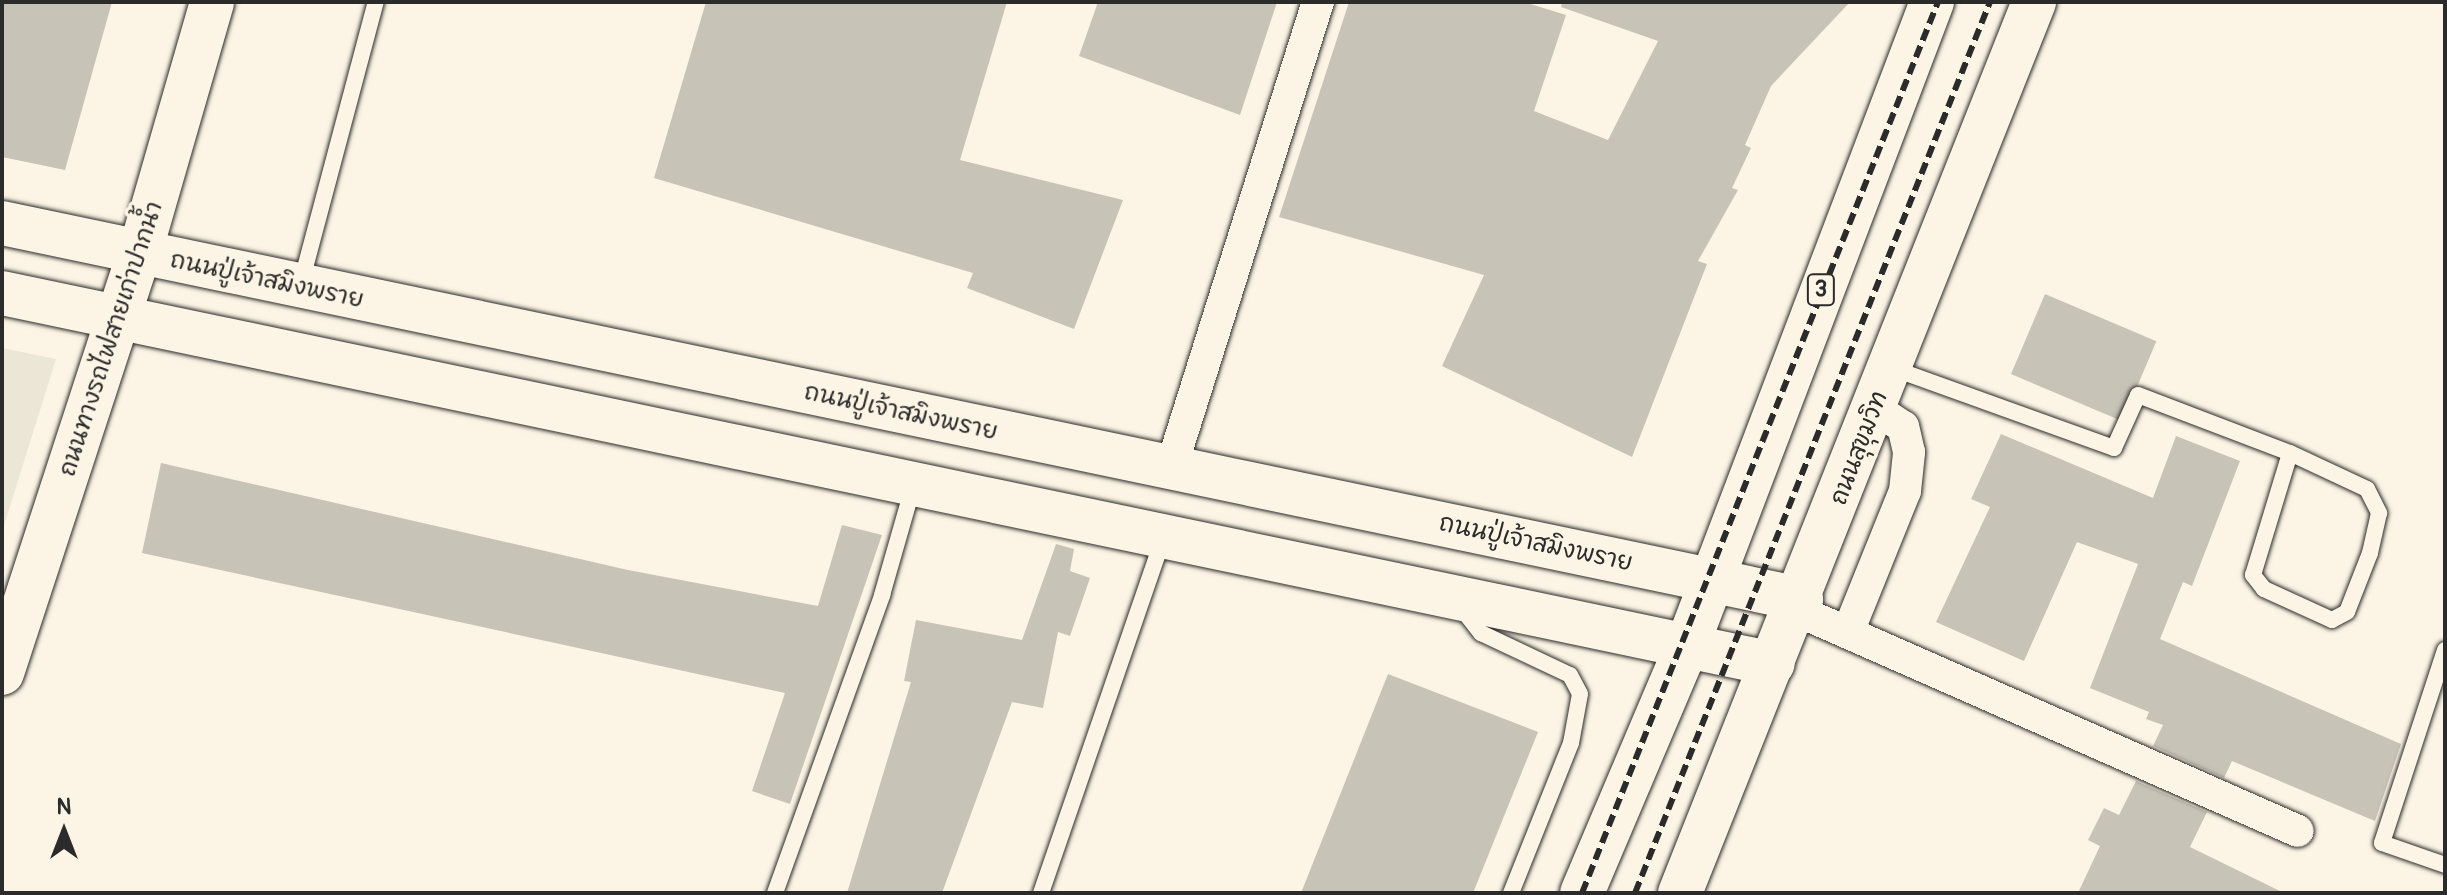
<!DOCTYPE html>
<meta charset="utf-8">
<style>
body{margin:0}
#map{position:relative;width:2447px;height:895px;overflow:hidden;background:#fcf5e5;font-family:Pangolin,"Playpen Sans Thai",sans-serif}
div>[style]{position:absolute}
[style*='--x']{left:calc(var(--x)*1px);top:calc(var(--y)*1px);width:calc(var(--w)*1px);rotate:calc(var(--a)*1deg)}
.built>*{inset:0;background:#ece6d7}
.building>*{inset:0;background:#c8c3b7;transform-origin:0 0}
.roads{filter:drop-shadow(0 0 2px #2b2b2b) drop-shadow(0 0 2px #2b2b2b)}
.service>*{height:16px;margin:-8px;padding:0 8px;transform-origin:8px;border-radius:8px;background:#fcf5e5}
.minor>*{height:32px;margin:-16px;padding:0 16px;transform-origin:16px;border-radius:16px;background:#fcf5e5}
.secondary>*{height:44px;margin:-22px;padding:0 22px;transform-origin:22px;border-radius:22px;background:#fcf5e5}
.trunk>*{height:44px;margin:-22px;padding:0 22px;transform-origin:22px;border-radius:22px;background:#fcf5e5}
.rail>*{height:6px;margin-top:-3px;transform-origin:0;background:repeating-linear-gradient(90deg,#2b2b2b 0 12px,transparent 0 18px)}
span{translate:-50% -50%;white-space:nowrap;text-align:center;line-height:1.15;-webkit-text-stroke:7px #fcf5e5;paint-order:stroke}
.shield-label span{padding:2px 6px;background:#fcf5e5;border:2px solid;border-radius:6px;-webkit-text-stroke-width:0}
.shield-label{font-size:22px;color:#2b2b2b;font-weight:700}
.street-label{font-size:24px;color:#2b2b2b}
.frame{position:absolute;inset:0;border:4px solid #2b2b2b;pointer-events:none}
.north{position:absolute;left:24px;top:791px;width:80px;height:80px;-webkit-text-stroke:6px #fcf5e5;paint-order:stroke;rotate:0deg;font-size:22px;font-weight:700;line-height:32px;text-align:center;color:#2b2b2b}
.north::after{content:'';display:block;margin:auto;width:28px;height:36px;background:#2b2b2b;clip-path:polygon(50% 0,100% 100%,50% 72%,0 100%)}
</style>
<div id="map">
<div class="built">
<div style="clip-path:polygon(2px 348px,56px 359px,2px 532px)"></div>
</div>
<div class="building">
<div style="clip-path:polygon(2px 2px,112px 2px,65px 170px,2px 157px)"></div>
<div style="clip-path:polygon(706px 2px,1007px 2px,960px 160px,1123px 200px,1074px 329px,967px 288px,973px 273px,654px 178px)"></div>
<div style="clip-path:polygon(1098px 2px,1277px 2px,1240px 115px,1079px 56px)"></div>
<div style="clip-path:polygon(1349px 2px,1524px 2px,1566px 15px,1534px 111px,1608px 140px,1658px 41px,1561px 7px,1562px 2px,1850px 2px,1771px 86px,1745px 145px,1751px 148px,1732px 188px,1738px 190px,1698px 261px,1707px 264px,1632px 457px,1442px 366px,1484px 275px,1279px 217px)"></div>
<div style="left:2045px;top:294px;width:121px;height:87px;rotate:23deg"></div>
<div style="clip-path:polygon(2001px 434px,2153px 498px,2176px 436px,2240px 461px,2192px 586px,2183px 582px,2160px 639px,2401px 744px,2375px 821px,2232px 761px,2224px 778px,2153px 746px,2163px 725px,2146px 719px,2149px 712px,2090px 688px,2138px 564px,2077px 542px,2024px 661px,1936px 622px,1990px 507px,1971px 499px)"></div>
<div style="clip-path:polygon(161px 463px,628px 570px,818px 606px,842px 525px,882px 535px,790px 804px,752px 791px,785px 693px,142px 553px)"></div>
<div style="clip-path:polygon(1056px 544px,1074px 549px,1070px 571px,1090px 578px,1070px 636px,1058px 632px,1043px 708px,1012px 702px,942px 893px,847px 893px,911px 682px,904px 681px,916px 620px,1022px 640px)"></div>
<div style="clip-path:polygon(1388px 674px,1538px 732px,1473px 893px,1301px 893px)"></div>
<div style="clip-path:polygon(2136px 781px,2207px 812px,2190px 847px,2284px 893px,2078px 893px,2100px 846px,2088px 840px,2104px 808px,2119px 815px)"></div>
</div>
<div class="roads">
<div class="service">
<div style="--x:301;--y:283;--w:291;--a:-75.1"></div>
<div style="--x:1892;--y:368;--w:236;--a:19.8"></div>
<div style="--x:2114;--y:448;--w:58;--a:-65.6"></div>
<div style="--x:2138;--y:395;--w:163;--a:20.9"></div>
<div style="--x:2290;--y:453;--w:85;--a:25.1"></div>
<div style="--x:2367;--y:489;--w:27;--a:63"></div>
<div style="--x:2379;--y:513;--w:41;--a:102.7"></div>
<div style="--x:2370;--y:553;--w:63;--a:111.3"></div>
<div style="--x:2347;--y:612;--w:17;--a:152"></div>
<div style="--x:2332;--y:620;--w:75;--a:-155.5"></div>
<div style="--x:2264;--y:589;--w:18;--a:-128"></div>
<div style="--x:2253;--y:575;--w:127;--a:-73.1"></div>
<div style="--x:1459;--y:605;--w:36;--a:52"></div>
<div style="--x:1481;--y:633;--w:98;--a:25.3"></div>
<div style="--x:1570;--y:675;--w:21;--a:62"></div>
<div style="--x:1580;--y:694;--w:50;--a:100.4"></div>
<div style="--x:1571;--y:743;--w:162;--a:111.8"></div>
<div style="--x:2445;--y:650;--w:203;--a:108.1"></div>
<div style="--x:2382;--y:843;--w:67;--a:19.2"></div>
<div style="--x:775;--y:893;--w:317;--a:-70.2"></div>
<div style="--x:882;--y:595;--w:112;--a:-74"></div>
<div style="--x:1041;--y:893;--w:374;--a:-71"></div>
</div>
<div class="minor">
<div style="--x:1171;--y:468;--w:489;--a:-72.5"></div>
<div style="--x:1796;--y:610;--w:548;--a:23.76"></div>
<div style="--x:1848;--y:632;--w:152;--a:-68"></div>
<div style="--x:1905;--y:491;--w:39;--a:-84"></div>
<div style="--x:1909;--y:452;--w:26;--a:-103"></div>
<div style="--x:1903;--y:427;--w:34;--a:-146"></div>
</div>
<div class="secondary">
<div style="--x:2;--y:223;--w:1838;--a:11.81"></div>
<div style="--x:2;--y:293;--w:1809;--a:11.83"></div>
<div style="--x:2;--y:673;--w:443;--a:-71.9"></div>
<div style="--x:140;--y:252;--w:260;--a:-73.9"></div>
</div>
<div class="trunk">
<div style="--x:1582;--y:893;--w:268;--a:-67"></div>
<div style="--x:1687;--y:646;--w:689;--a:-69.17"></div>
<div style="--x:1680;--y:893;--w:959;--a:-68.33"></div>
</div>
</div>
<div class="rail">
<div style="--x:1582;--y:893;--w:959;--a:-68.22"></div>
<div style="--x:1635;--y:893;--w:959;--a:-68.28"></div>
</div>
<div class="shield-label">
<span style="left:1821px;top:290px">3</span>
</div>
<div class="street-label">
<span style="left:267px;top:280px;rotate:12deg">ถนนปู่เจ้าสมิงพราย</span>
<span style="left:111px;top:339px;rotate:-72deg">ถนนทางรถไฟสายเก่าปากน้ำ</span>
<span style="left:901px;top:412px;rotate:12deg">ถนนปู่เจ้าสมิงพราย</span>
<span style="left:1859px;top:448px;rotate:-69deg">ถนนสุขุมวิท</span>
<span style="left:1536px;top:543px;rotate:12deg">ถนนปู่เจ้าสมิงพราย</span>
</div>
<div class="frame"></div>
<div class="north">N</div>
</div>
